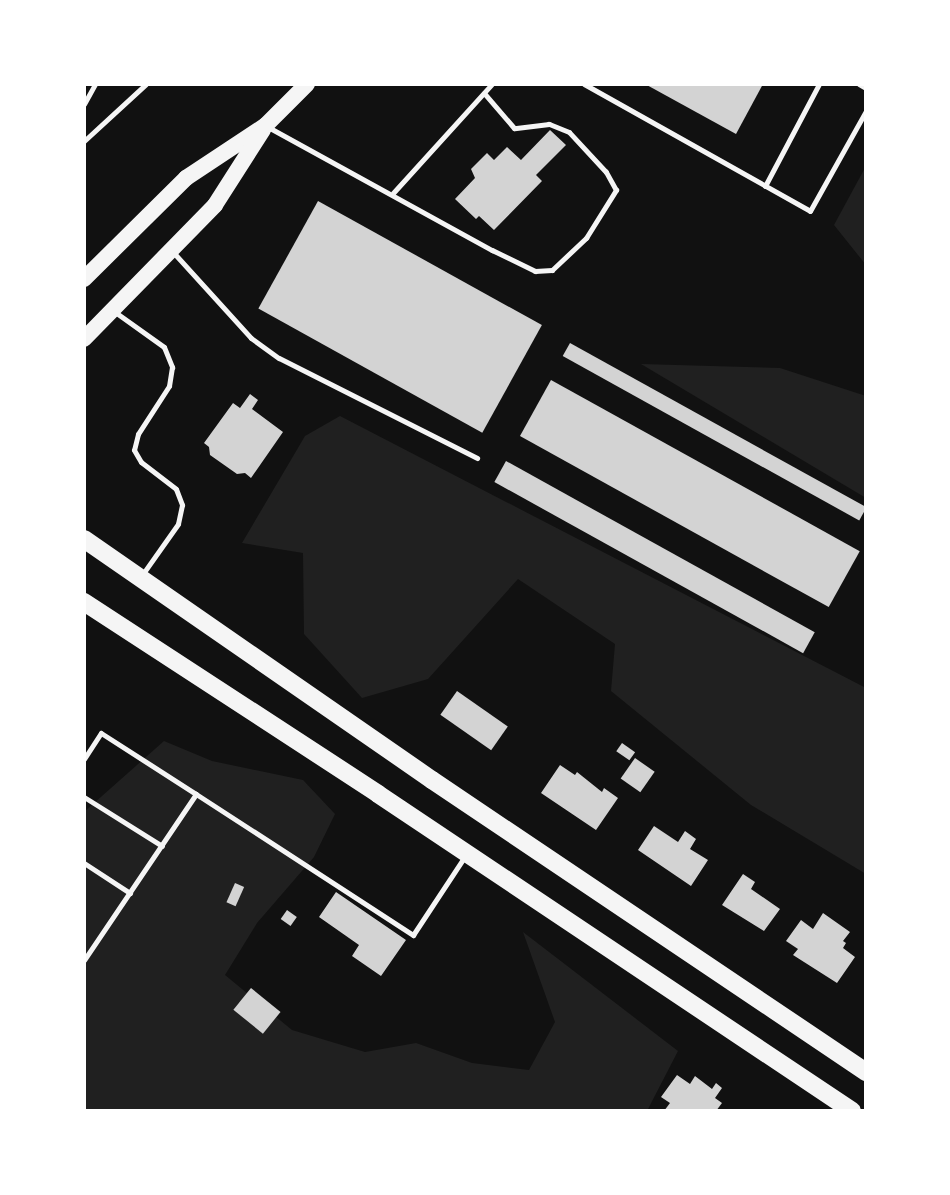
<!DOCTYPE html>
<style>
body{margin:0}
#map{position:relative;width:950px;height:1195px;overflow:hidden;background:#111;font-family:"Space Grotesk",sans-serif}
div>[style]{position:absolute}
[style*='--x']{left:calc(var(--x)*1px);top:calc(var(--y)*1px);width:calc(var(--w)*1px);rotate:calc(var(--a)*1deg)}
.green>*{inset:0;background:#202020}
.building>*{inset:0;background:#d3d3d3;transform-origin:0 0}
.service>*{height:5px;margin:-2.5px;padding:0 2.5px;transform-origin:2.5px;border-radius:2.5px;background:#f5f5f5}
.primary>*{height:16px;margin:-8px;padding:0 8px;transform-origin:8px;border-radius:8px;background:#f5f5f5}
.trunk>*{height:18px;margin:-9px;padding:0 9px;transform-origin:9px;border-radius:9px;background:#f5f5f5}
span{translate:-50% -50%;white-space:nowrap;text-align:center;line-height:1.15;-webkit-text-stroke:7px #fff;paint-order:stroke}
.frame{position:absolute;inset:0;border:86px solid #fff;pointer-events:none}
</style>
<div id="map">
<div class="green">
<div style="clip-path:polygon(866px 166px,866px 265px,834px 225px)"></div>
<div style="clip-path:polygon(641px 364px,780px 368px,866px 396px,866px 498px)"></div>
<div style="clip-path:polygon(340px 416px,866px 688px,866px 874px,751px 805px,611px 691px,615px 644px,518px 579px,428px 679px,362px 698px,304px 634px,303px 553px,242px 543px,305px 436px)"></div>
<div style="clip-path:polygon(164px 741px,212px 761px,303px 780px,335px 814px,314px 857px,257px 923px,225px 975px,292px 1030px,365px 1052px,416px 1043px,472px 1063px,529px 1070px,555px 1022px,523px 932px,678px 1051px,647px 1111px,84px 1111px,84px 812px)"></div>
</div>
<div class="building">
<div style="clip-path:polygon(645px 84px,763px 84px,736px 134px)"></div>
<div style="clip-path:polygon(550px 130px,566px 145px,536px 175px,542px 181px,494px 230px,479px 216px,476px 219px,455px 199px,475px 178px,471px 169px,487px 153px,494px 160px,507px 147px,521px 160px)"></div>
<div style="left:318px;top:201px;width:256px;height:123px;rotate:29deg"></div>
<div style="left:570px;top:343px;width:339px;height:15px;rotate:29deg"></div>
<div style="left:551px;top:380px;width:353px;height:64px;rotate:29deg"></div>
<div style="clip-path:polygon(250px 394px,258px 400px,252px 409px,283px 432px,251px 478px,245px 473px,237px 474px,210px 455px,209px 447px,204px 443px,233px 403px,240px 408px)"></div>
<div style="left:506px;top:461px;width:353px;height:24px;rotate:29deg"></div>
<div style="left:457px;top:691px;width:62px;height:29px;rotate:35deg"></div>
<div style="left:622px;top:743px;width:16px;height:10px;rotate:35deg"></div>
<div style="left:635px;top:758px;width:24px;height:25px;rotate:35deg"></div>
<div style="clip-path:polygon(560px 765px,575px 775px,577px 772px,602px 792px,604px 788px,618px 798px,596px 830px,541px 793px)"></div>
<div style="clip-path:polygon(654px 826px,678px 842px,685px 831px,696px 839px,690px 849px,708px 860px,691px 886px,638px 850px)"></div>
<div style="clip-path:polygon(743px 874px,755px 882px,751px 889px,780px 909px,764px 931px,722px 905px)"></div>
<div style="left:235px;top:883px;width:10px;height:21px;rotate:24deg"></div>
<div style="clip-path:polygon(336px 892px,406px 940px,381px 976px,352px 956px,359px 945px,319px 917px)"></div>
<div style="left:287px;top:910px;width:12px;height:11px;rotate:35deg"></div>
<div style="clip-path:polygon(823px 913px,850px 932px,843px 941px,846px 943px,843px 948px,855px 957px,837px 983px,793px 955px,798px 949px,786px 941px,801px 920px,813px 929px)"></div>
<div style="left:251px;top:988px;width:38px;height:28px;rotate:39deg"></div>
<div style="clip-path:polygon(677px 1075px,690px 1084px,695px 1076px,712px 1089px,716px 1083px,722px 1088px,715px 1098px,722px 1103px,716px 1111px,664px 1111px,670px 1103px,661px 1097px)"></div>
</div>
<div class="service">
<div style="--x:584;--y:84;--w:259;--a:29.3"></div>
<div style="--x:810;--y:211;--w:115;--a:-60.8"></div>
<div style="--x:859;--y:84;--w:8;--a:30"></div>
<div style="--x:84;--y:104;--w:23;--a:-61"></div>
<div style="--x:268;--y:127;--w:256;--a:28.8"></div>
<div style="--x:492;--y:250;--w:48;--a:26"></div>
<div style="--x:535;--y:271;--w:17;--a:-3"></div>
<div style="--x:552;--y:270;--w:47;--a:-43.3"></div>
<div style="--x:586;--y:238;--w:57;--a:-58"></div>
<div style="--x:616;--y:190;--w:21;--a:-119"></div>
<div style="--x:606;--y:172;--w:54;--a:-132.8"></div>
<div style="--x:569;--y:132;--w:22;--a:-158"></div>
<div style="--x:549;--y:124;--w:35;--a:173"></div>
<div style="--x:514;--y:128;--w:46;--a:-130.6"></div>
<div style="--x:84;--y:141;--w:84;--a:-42.6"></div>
<div style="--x:765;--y:186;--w:115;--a:-62.1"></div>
<div style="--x:393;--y:193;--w:147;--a:-47.8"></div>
<div style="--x:173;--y:252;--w:116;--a:47.8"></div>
<div style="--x:251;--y:338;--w:34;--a:36"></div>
<div style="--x:279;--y:358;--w:222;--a:26.8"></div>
<div style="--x:115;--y:312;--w:60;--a:35.5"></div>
<div style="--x:164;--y:347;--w:22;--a:68"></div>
<div style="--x:172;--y:367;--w:19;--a:99"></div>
<div style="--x:169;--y:386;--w:57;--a:122.9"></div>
<div style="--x:138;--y:434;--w:16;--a:104"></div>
<div style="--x:134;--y:450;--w:14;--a:60"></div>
<div style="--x:141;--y:462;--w:44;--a:37.6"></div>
<div style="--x:176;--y:489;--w:17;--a:69"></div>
<div style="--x:182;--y:505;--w:19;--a:102"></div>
<div style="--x:178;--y:524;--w:62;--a:125.2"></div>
<div style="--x:84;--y:759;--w:31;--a:-57"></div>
<div style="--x:101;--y:733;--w:113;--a:32.7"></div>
<div style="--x:196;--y:794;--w:200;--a:124"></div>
<div style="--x:196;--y:794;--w:259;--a:33"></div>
<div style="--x:413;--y:935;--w:95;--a:-56.6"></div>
<div style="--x:84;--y:797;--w:92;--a:32.1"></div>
<div style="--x:84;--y:863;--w:55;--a:33.1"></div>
</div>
<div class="primary">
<div style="--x:84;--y:279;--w:144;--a:-44.7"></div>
<div style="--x:186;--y:178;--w:96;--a:-33.5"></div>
<div style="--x:266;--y:125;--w:58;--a:-45"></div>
<div style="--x:84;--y:339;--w:187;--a:-45.6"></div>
<div style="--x:215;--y:205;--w:89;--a:-57.4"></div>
</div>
<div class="trunk">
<div style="--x:84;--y:539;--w:423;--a:34.7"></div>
<div style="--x:432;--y:780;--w:523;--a:33.93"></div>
<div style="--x:84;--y:602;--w:351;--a:33.1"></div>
<div style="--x:378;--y:794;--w:570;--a:33.77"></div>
</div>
<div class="frame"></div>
</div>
